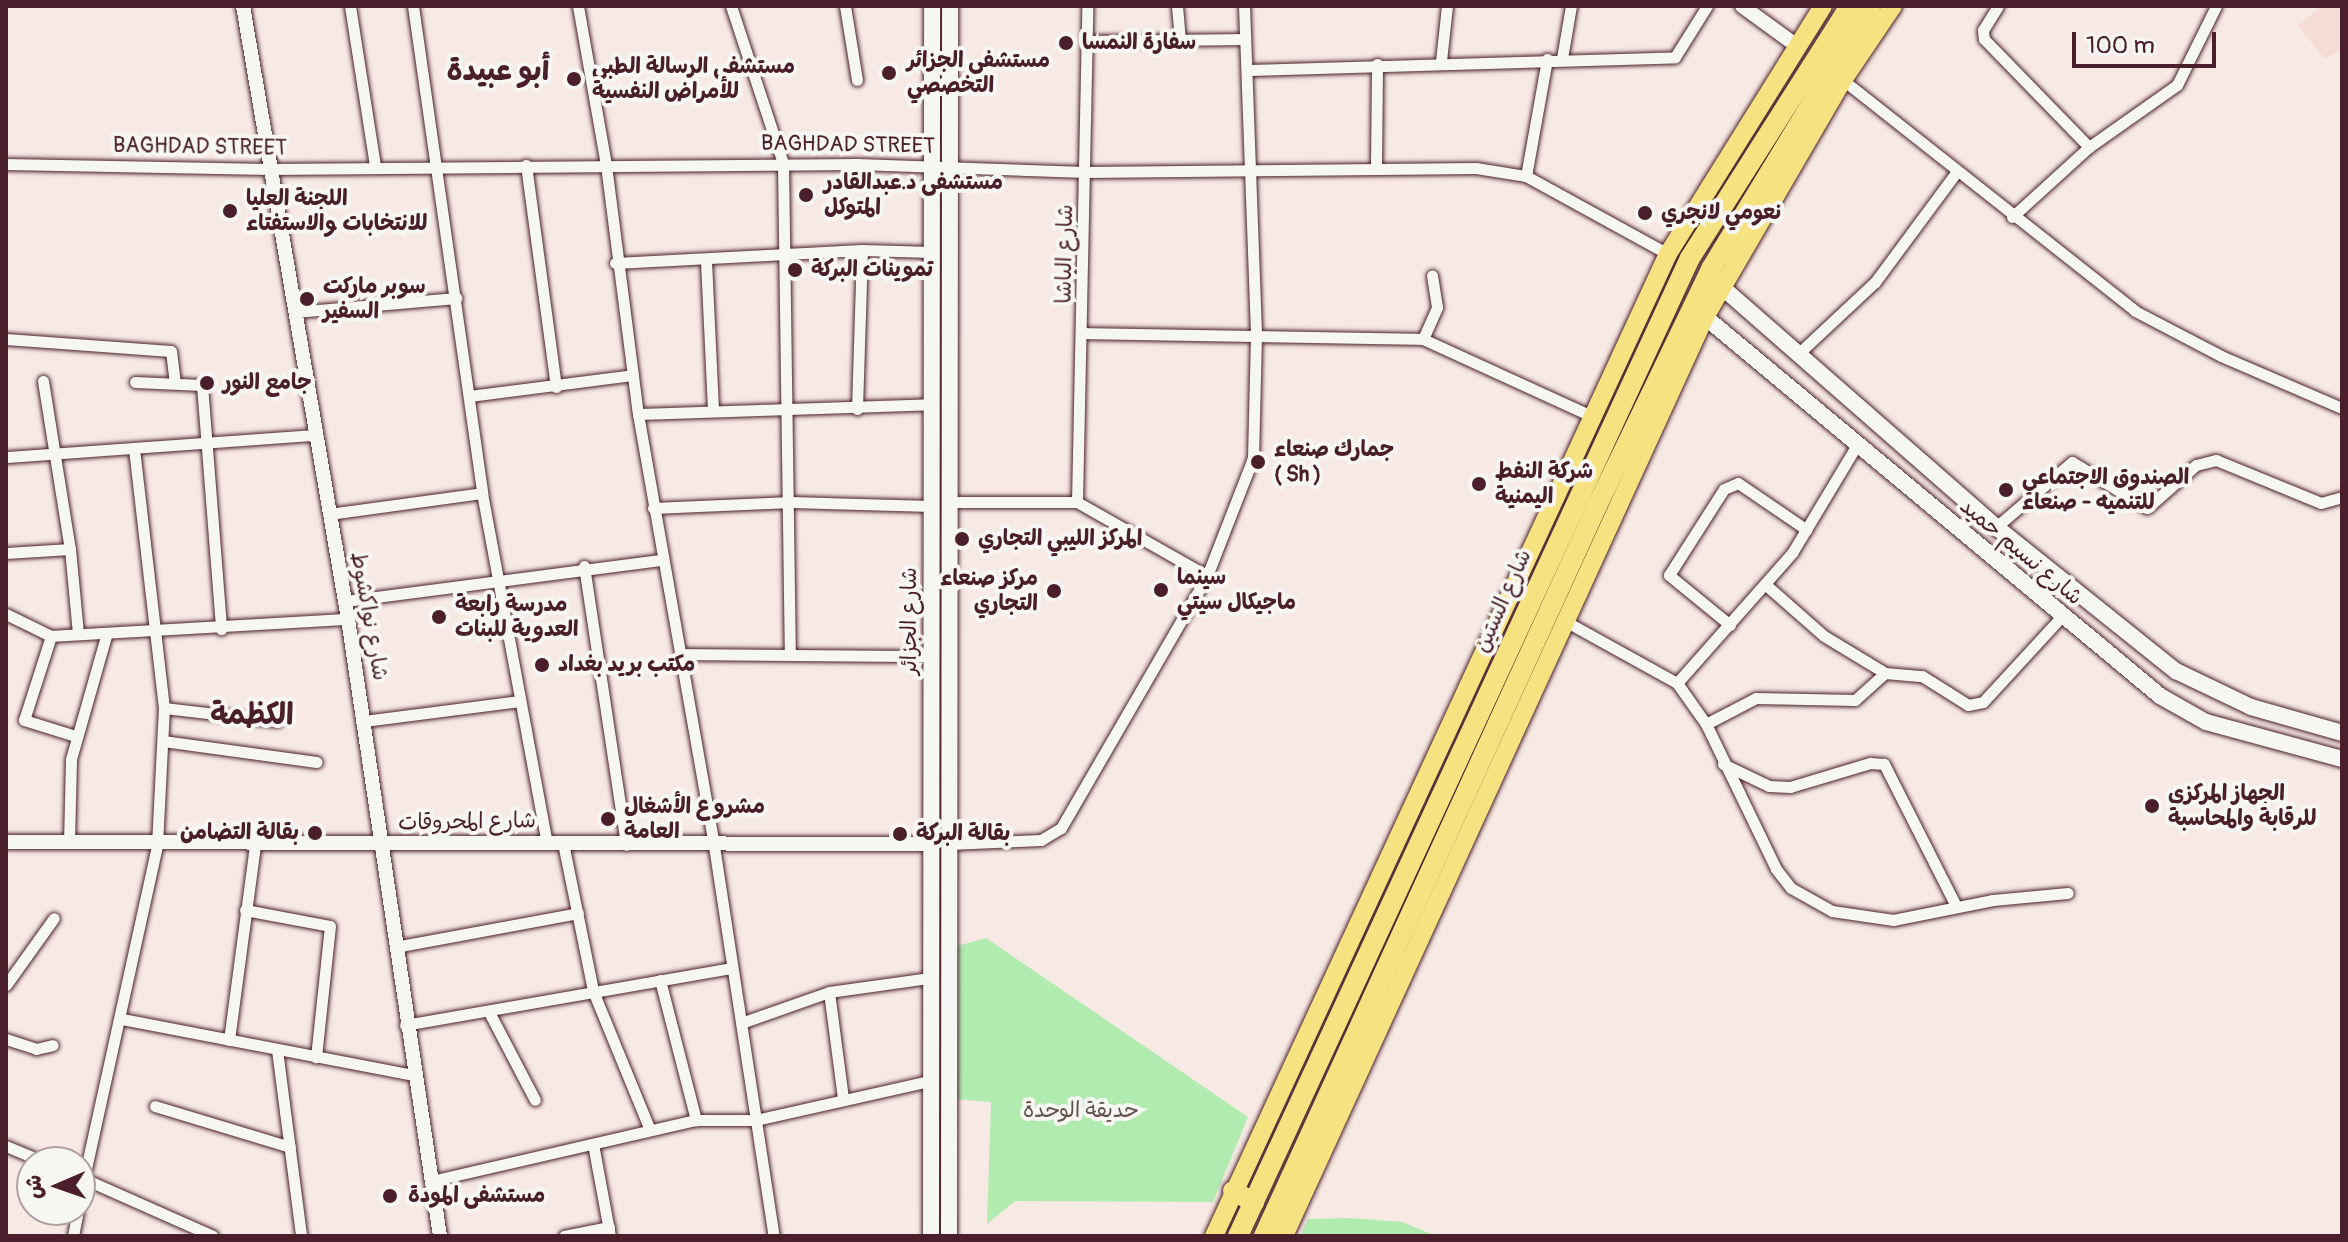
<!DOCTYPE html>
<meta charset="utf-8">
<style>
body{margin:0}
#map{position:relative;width:2348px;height:1242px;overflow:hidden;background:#f7e9e4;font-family:Pangolin,"Playpen Sans Arabic",sans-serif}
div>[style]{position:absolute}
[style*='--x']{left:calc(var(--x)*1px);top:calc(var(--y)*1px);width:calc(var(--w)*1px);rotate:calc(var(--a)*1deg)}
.built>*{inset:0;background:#f5dcd7}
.green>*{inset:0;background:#b1ebb0}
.roads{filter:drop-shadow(0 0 2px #4a1f2b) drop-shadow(0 0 2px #4a1f2b)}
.minor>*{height:11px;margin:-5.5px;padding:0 5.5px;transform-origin:5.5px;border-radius:5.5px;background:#f6f6f2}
.tertiary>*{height:14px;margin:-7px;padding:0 7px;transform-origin:7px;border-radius:7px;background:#f6f6f2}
.secondary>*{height:16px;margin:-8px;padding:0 8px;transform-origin:8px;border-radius:8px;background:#f6f6f2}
.primary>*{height:18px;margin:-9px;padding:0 9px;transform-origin:9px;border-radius:9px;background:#f7e281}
.trunk>*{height:20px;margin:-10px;padding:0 10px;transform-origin:10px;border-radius:10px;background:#f7e281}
.dots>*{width:22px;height:22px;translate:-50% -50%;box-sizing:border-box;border:4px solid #f6f6f2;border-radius:50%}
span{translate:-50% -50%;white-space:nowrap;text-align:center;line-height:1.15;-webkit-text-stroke:8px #f6f6f2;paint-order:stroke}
.poi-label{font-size:22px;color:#4a1f2b;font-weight:700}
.left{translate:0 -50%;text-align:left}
.right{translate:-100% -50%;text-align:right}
.street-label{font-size:22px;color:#4a1f2b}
.park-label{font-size:22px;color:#64524c}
.district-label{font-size:30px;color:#4a1f2b;font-weight:700}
.frame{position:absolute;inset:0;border:8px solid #4a1f2b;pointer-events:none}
.north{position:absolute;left:16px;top:1146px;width:80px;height:80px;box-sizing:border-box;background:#f6f6f2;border:2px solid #b1a0a2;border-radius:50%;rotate:268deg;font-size:22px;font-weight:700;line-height:32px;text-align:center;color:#4a1f2b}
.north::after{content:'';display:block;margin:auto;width:28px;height:36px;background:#4a1f2b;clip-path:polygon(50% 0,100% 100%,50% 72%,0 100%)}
.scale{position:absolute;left:2072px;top:32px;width:144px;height:36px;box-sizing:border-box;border:4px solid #4a1f2b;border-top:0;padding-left:10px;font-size:24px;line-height:28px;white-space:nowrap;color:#4a1f2b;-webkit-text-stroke:6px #f6f6f2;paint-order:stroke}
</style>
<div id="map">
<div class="built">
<div style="clip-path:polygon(2322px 6px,2342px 6px,2342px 49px,2325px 59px,2298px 26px)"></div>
</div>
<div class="green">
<div style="clip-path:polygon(986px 938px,1248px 1117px,1213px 1202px,1015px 1201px,987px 1224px,991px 1102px,955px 1099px,957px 946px)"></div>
<div style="clip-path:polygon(1350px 1218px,1402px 1222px,1436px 1236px,1300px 1236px,1308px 1219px)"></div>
</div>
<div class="roads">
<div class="minor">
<div style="--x:350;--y:6;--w:162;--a:81.1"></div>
<div style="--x:413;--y:6;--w:492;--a:81.9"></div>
<div style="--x:482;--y:493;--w:356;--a:79.5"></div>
<div style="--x:578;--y:6;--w:161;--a:80"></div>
<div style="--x:606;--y:165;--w:251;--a:82.7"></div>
<div style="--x:638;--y:414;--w:439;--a:80"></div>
<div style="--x:714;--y:846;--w:395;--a:81.3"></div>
<div style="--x:731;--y:6;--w:165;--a:71.7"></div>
<div style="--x:783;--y:163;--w:491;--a:89.2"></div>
<div style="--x:845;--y:6;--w:75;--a:80.8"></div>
<div style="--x:1177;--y:6;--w:34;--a:85"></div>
<div style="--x:1998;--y:6;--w:28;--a:122"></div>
<div style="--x:1983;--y:30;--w:9;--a:84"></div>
<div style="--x:1984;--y:39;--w:151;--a:45.8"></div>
<div style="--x:1087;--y:41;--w:158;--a:-0.7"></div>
<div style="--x:1562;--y:58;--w:53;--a:-80.2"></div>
<div style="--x:1441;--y:61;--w:55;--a:-83.8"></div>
<div style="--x:1247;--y:70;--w:428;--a:-1.7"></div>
<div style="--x:1675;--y:57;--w:60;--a:-57.9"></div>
<div style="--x:1843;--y:80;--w:372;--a:38.3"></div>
<div style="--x:2135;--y:311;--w:97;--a:27.6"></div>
<div style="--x:2221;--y:356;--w:132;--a:23.3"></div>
<div style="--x:6;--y:164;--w:263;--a:1.1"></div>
<div style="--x:269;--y:169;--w:588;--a:-0.49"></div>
<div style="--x:857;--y:164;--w:229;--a:2"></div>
<div style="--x:1086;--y:172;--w:390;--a:-0.6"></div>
<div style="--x:1476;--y:168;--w:51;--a:9.1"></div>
<div style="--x:1526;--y:176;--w:162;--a:28.8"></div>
<div style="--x:526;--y:165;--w:224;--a:82.3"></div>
<div style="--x:1376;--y:166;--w:102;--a:-89.4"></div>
<div style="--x:1526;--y:176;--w:119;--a:-79.8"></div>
<div style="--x:2012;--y:217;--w:104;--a:-42.3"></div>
<div style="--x:2089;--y:147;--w:108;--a:-35.2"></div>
<div style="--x:2177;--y:85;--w:88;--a:-63.7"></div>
<div style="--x:706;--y:261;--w:150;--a:87.3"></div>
<div style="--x:615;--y:263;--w:247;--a:-3"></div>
<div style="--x:862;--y:250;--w:71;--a:1.6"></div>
<div style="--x:295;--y:312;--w:162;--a:-5"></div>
<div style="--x:1084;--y:333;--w:339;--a:1"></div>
<div style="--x:1423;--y:339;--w:187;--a:24.6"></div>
<div style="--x:6;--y:339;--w:165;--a:4.2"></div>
<div style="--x:171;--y:351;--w:31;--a:83"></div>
<div style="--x:1423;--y:339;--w:35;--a:-66"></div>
<div style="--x:1437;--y:307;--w:32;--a:-99"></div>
<div style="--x:1799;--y:353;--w:104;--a:-43.1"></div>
<div style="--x:1875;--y:282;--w:138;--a:-53.5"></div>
<div style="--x:43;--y:381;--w:170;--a:80.9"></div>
<div style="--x:70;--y:549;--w:85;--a:84.6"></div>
<div style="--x:135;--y:382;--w:67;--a:2.6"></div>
<div style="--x:202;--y:385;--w:245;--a:85.5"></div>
<div style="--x:469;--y:396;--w:165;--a:-7.3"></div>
<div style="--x:857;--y:409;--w:159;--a:-88.2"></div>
<div style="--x:638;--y:414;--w:295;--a:-1.9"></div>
<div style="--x:6;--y:457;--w:311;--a:-4.1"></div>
<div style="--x:947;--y:502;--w:130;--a:0"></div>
<div style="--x:1077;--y:502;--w:150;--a:29.6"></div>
<div style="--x:1077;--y:502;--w:496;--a:-88.8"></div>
<div style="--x:653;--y:508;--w:138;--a:-2.5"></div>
<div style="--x:791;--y:502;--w:141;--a:1.6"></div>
<div style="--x:329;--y:514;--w:154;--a:-7.8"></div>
<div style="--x:1996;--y:527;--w:100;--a:-40.5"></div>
<div style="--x:2072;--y:462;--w:88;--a:31.5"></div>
<div style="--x:2147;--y:508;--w:65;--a:-41.3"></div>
<div style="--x:2196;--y:465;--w:21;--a:-14"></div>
<div style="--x:2216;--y:460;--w:113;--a:22.3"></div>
<div style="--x:2321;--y:503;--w:22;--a:-16"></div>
<div style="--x:6;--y:553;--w:64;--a:-3.6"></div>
<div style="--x:584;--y:566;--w:282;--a:81.4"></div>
<div style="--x:1766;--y:585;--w:77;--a:41.3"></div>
<div style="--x:1824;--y:636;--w:71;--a:31.2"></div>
<div style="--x:1885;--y:673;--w:37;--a:5"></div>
<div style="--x:1922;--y:676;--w:54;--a:32.2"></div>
<div style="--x:1968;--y:705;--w:15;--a:-11"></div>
<div style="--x:1983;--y:702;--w:118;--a:-47.4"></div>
<div style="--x:345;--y:601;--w:320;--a:-7.4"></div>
<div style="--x:6;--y:614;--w:50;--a:26.1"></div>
<div style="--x:51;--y:636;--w:297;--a:-3.3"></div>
<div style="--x:1565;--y:621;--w:128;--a:29"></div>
<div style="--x:1677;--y:683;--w:50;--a:54.7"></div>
<div style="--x:1706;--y:724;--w:161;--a:64.2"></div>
<div style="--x:1776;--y:869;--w:24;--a:52"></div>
<div style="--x:1791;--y:888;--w:47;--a:29.3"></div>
<div style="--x:1832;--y:911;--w:62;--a:8.4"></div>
<div style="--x:1893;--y:920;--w:102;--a:-11.3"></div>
<div style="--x:1993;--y:900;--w:75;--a:-5.3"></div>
<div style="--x:1730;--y:625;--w:79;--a:-140.7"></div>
<div style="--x:1669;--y:575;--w:102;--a:-57.4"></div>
<div style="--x:1724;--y:489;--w:15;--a:-23"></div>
<div style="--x:1738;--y:483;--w:83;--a:34.3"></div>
<div style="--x:51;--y:636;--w:88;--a:107.8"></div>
<div style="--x:24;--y:720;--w:53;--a:17.4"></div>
<div style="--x:680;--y:654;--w:252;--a:0.5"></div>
<div style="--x:1677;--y:683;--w:174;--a:-48.5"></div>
<div style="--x:1792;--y:553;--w:128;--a:-59"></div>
<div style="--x:164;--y:708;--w:114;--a:6.6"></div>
<div style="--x:364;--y:721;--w:157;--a:-7.3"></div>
<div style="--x:1706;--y:724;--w:56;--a:-27.5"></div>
<div style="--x:1756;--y:698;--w:99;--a:1.2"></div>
<div style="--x:1855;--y:700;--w:40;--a:-42"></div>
<div style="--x:163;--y:741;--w:155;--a:7.8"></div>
<div style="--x:1723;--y:764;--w:51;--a:25.6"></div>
<div style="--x:1769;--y:786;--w:21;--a:3"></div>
<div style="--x:1790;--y:787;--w:84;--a:-16.7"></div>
<div style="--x:1870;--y:763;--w:14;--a:4"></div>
<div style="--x:1884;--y:764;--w:159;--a:63.1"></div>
<div style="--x:69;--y:842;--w:83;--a:-88.6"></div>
<div style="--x:71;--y:759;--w:131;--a:-74.1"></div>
<div style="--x:563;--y:843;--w:151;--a:78.5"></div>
<div style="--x:593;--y:991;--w:150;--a:67.7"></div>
<div style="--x:949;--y:844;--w:92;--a:-2.5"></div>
<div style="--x:1041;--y:840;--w:23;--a:-31"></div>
<div style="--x:1061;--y:828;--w:291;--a:-59.9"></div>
<div style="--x:1207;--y:576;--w:127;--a:-68.7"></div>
<div style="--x:1253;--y:458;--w:125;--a:-88.6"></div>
<div style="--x:1256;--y:333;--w:327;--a:-92.1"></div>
<div style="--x:245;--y:910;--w:86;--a:10.7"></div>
<div style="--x:330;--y:926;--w:132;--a:96.1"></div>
<div style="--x:395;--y:947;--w:186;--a:-10.5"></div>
<div style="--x:660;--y:980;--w:145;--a:75.6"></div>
<div style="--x:6;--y:985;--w:82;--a:-54.4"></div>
<div style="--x:829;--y:992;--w:108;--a:82.5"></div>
<div style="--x:489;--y:1012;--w:99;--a:62.4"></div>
<div style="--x:122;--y:1019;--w:296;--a:10.9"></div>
<div style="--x:741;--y:1023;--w:93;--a:-19.4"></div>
<div style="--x:829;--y:992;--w:100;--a:-8"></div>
<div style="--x:405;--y:1025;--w:331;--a:-9.9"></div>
<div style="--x:6;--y:1039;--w:32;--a:18"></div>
<div style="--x:36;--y:1049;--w:17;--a:-13"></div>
<div style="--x:229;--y:1040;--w:197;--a:-82.4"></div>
<div style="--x:277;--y:1050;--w:188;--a:82.6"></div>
<div style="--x:155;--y:1106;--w:141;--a:16.9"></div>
<div style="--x:593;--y:1144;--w:94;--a:79.5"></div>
<div style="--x:6;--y:1146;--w:41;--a:22.8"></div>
<div style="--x:80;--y:1177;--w:145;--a:23.9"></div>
<div style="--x:431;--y:1181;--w:272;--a:-13"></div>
<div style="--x:696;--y:1120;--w:60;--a:0"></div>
<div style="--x:756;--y:1120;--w:177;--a:-12.7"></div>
<div style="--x:80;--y:1196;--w:359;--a:-77.6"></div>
<div style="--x:157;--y:845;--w:137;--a:-87.1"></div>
<div style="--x:164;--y:708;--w:261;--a:-96.6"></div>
<div style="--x:73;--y:1236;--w:26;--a:-79"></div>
<div style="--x:564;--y:1236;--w:46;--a:-11.3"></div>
</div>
<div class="tertiary">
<div style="--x:243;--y:6;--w:622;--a:80.28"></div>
<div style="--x:348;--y:619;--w:624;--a:81.52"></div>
<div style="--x:1742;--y:6;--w:68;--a:36"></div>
<div style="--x:6;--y:842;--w:921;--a:0.12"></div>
</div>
<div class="secondary">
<div style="--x:1723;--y:288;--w:363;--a:41.2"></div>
<div style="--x:1996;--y:527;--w:231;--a:38.7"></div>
<div style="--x:2176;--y:671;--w:83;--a:25.6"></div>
<div style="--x:2251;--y:707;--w:95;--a:15.9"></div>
<div style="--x:1705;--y:317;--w:592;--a:39.79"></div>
<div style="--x:2160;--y:696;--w:53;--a:29.5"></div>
<div style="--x:2206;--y:722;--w:141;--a:15.2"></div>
<div style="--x:931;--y:1236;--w:1230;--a:-89.95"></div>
<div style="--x:949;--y:1236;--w:1230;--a:-89.95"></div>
</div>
<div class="primary">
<div style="--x:1214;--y:1236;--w:1082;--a:-65.19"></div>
<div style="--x:1668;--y:254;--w:292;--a:-58"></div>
<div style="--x:1284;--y:1236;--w:1011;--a:-65.39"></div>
<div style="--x:1705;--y:317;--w:274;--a:-59.8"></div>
<div style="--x:1843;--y:80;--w:89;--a:-56"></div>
</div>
<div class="trunk">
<div style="--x:1233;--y:1191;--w:24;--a:28"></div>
<div style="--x:1238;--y:1236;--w:1077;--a:-65.2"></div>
<div style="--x:1690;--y:258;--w:299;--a:-57.6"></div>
<div style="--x:1264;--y:1236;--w:802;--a:-65.48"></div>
<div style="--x:1597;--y:506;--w:263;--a:-64.3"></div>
<div style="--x:1711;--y:269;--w:308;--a:-58.7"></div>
</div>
</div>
<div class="dots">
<div style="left:1066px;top:43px;background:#4a1f2b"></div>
<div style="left:889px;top:73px;background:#4a1f2b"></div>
<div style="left:574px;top:79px;background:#4a1f2b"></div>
<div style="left:806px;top:195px;background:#4a1f2b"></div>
<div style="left:230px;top:211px;background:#4a1f2b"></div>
<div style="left:1645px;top:213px;background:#4a1f2b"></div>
<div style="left:795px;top:270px;background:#4a1f2b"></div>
<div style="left:307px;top:299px;background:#4a1f2b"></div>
<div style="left:207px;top:383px;background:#4a1f2b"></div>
<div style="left:1258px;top:462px;background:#4a1f2b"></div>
<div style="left:1479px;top:484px;background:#4a1f2b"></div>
<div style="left:2006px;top:490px;background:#4a1f2b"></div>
<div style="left:962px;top:539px;background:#4a1f2b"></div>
<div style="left:1161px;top:590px;background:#4a1f2b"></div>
<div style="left:1054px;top:591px;background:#4a1f2b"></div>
<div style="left:439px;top:617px;background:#4a1f2b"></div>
<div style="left:542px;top:665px;background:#4a1f2b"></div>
<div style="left:2152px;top:806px;background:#4a1f2b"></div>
<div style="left:608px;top:819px;background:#4a1f2b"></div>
<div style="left:315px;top:833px;background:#4a1f2b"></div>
<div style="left:900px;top:834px;background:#4a1f2b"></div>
<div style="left:390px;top:1196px;background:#4a1f2b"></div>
</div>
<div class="poi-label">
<span class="left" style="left:1082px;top:43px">سفارة النمسا</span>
<span class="left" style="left:907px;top:73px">مستشفى الجزائر<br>التخصصي</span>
<span class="left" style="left:592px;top:79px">مستشفى الرسالة الطبي<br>للأمراض النفسية</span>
<span class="left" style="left:824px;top:195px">مستشفى د.عبدالقادر<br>المتوكل</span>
<span class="left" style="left:246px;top:211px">اللجنة العليا<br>للانتخابات والاستفتاء</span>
<span class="left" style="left:1661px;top:213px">نعومي لانجري</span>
<span class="left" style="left:811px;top:270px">تموينات البركة</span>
<span class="left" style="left:323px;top:299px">سوبر ماركت<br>السفير</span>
<span class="left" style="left:223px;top:383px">جامع النور</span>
<span class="left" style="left:1274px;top:462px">جمارك صنعاء<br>( Sh )</span>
<span class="left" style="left:1495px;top:484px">شركة النفط<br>اليمنية</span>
<span class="left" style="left:2022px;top:490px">الصندوق الاجتماعي<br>للتنميه - صنعاء</span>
<span class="left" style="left:978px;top:539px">المركز الليبي التجاري</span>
<span class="left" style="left:1177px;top:590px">سينما<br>ماجيكال سيتي</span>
<span class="right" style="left:1038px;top:591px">مركز صنعاء<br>التجاري</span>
<span class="left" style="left:455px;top:617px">مدرسة رابعة<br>العدوية للبنات</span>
<span class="left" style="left:558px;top:665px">مكتب بريد بغداد</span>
<span class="left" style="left:2168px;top:806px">الجهاز المركزي<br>للرقابة والمحاسبة</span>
<span class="left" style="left:624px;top:819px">مشروع الأشغال<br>العامة</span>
<span class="right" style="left:299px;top:833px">بقالة التضامن</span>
<span class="left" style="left:916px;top:834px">بقالة البركة</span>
<span class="left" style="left:408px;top:1196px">مستشفى المودة</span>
</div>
<div class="street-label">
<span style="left:848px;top:145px;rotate:1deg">BAGHDAD STREET</span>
<span style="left:200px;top:147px;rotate:1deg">BAGHDAD STREET</span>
<span style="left:1065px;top:254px;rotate:-89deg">شارع الباشا</span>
<span style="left:2021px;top:552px;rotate:40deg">شارع نسيم حميد</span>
<span style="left:1503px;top:601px;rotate:-66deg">شارع الستين</span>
<span style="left:369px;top:616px;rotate:80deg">شارع نواكشوط</span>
<span style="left:910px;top:621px;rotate:-90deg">شارع الجزائر</span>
<span style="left:467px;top:822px;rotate:-1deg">شارع المحروقات</span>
</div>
<div class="park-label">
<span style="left:1081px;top:1111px">حديقة الوحدة</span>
</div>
<div class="district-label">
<span style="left:498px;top:71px">أبو عبيدة</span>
<span style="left:252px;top:715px">الكظمة</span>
</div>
<div class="frame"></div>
<div class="north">ش</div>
<div class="scale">100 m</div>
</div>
